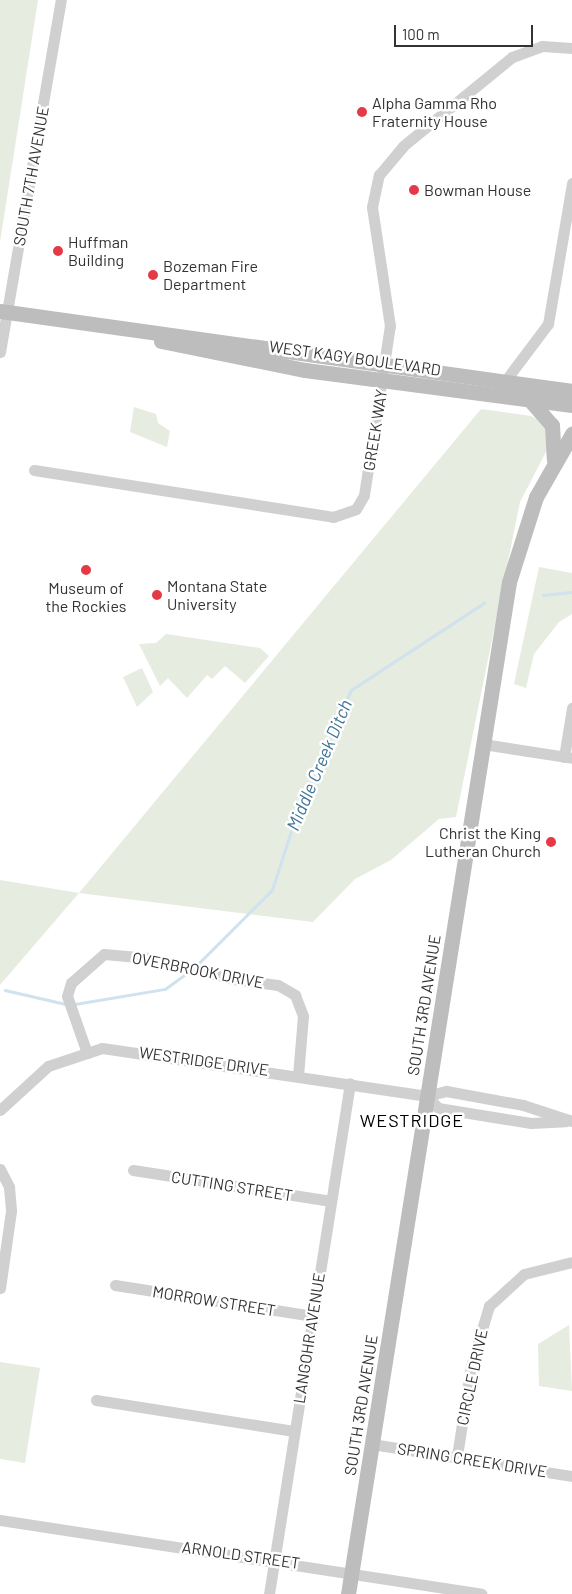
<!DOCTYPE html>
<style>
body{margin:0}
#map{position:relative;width:572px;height:1594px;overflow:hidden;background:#fff;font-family:Barlow,sans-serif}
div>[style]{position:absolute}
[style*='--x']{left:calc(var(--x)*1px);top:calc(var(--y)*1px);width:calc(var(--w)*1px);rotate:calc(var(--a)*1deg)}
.green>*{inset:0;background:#e6ecdf}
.stream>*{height:2.5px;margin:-1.25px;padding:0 1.25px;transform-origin:1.25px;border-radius:1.25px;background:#cfe2ee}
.street>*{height:11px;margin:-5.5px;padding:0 5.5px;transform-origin:5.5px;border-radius:5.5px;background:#d0d0d0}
.secondary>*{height:15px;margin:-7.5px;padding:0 7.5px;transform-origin:7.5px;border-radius:7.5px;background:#bdbdbd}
.dots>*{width:14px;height:14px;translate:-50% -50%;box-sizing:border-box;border:2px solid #fff;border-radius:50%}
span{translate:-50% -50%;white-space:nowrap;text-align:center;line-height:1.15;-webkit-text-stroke:5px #fff;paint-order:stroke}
.poi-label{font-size:16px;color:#333}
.left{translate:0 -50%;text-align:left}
.right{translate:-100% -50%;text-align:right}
.street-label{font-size:16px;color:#333}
.water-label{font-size:18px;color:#3f7597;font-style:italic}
.neighbourhood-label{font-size:18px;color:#000;letter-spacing:1px}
.scale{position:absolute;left:394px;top:25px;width:139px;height:22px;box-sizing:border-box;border:2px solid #333;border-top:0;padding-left:6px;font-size:15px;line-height:18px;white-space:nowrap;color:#333;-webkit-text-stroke:4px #fff;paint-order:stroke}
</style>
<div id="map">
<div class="green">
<div style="clip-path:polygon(0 0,38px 0,0 242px)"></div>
<div style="clip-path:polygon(134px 407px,156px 414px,158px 423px,170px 431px,167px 447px,130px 432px)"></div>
<div style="clip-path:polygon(481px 409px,531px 416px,547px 425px,548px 448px,520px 502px,456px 817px,439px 819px,391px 860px,355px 879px,313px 922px,79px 893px,0 985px,0 880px,79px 893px)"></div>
<div style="clip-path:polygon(539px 567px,572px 573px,572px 614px,559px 622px,534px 654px,526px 688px,514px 684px)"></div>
<div style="clip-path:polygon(166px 634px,260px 648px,269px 656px,245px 683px,225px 666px,212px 679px,207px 675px,187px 698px,168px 678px,160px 686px,139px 644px,156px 643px)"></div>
<div style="clip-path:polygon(142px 668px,153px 692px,137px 707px,123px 677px)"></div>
<div style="clip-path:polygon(569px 1325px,572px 1391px,539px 1386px,538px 1344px)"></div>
<div style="clip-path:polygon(0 1362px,40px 1368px,25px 1463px,0 1459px)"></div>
</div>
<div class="stream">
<div style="--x:543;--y:595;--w:29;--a:-6"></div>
<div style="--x:197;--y:965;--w:106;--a:-45"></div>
<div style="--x:272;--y:890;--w:81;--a:-72"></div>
<div style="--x:297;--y:813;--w:134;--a:-66.3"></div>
<div style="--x:351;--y:690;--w:159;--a:-33.2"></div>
<div style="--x:5;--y:990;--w:63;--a:12.9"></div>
<div style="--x:75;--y:1004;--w:91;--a:-9.5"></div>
<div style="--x:165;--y:989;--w:29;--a:-36"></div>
</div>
<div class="street">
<div style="--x:0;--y:352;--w:357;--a:-80.2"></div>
<div style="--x:505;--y:381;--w:71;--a:-53"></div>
<div style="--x:548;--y:324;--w:143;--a:-80.3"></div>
<div style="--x:34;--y:470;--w:303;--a:8.9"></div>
<div style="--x:333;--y:517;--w:24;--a:-19"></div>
<div style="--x:356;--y:509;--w:16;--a:-60"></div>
<div style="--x:364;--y:495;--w:171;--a:-81.3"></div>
<div style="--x:390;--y:326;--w:120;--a:-98.6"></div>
<div style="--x:372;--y:207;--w:33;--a:-78"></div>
<div style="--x:379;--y:175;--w:38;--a:-50"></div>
<div style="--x:403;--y:146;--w:141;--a:-39.2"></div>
<div style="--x:512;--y:57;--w:32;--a:-20"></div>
<div style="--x:542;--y:46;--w:30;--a:4"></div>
<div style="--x:483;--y:744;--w:90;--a:8.9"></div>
<div style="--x:564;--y:757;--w:50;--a:-80.7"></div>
<div style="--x:87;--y:1053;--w:60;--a:-109.3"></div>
<div style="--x:67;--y:996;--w:14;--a:-73"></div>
<div style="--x:71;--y:983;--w:44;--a:-41.3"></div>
<div style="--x:104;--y:954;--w:45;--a:5.1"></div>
<div style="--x:149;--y:958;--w:87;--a:14"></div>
<div style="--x:233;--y:979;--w:45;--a:7.6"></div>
<div style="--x:278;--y:985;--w:20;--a:30"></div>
<div style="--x:295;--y:995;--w:22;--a:69"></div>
<div style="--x:303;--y:1016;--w:59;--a:94.8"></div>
<div style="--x:427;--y:1096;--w:16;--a:47"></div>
<div style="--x:438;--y:1108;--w:94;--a:9.2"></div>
<div style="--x:531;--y:1123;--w:35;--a:-3"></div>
<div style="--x:0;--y:1110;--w:65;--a:-42.5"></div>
<div style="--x:48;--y:1066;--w:57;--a:-18.4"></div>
<div style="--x:102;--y:1048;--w:329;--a:8.4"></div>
<div style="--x:427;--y:1096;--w:20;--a:-15"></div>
<div style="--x:446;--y:1091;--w:78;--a:10.3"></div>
<div style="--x:523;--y:1105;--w:52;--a:18.1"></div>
<div style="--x:0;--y:1169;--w:20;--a:63"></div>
<div style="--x:9;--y:1187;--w:24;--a:85"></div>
<div style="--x:11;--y:1211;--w:78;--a:98.1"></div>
<div style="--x:133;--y:1170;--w:199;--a:8.9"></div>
<div style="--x:115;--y:1285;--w:199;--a:8.9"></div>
<div style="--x:96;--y:1400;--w:200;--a:8.9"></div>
<div style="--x:372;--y:1444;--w:203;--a:9.1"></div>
<div style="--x:457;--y:1456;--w:91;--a:-81.2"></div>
<div style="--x:471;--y:1366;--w:63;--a:-73.3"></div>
<div style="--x:489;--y:1306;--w:47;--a:-42.4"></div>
<div style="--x:524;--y:1274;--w:49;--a:-14"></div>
<div style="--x:0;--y:1520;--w:487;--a:8.7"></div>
<div style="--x:269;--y:1594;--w:517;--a:-80.99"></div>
</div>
<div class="secondary">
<div style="--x:0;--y:311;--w:578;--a:7.96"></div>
<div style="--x:161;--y:341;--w:147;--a:11.4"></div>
<div style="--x:305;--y:370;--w:269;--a:7.5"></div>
<div style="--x:529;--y:399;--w:35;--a:49"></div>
<div style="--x:552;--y:425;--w:34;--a:87"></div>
<div style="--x:348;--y:1594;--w:1025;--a:-80.96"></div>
<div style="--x:509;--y:582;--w:89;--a:-72.4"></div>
<div style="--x:536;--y:497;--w:73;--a:-60.3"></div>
</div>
<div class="dots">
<div style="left:362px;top:112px;background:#e63946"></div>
<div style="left:414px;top:190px;background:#e63946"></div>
<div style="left:58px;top:251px;background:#e63946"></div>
<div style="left:153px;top:275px;background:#e63946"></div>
<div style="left:86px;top:570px;background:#e63946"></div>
<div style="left:157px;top:595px;background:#e63946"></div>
<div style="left:551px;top:842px;background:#e63946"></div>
</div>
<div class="poi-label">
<span class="left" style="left:372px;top:112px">Alpha Gamma Rho<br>Fraternity House</span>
<span class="left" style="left:424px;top:190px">Bowman House</span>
<span class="left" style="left:68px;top:251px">Huffman<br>Building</span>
<span class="left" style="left:163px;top:275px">Bozeman Fire<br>Department</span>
<span class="left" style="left:167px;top:595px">Montana State<br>University</span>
<span style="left:86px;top:597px">Museum of<br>the Rockies</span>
<span class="right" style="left:541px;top:842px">Christ the King<br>Lutheran Church</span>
</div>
<div class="street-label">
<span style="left:31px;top:176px;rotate:-80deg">SOUTH 7TH AVENUE</span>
<span style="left:355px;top:358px;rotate:8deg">WEST KAGY BOULEVARD</span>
<span style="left:375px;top:430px;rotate:-81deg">GREEK WAY</span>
<span style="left:198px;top:970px;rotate:11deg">OVERBROOK DRIVE</span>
<span style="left:424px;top:1005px;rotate:-81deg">SOUTH 3RD AVENUE</span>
<span style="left:204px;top:1061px;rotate:8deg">WESTRIDGE DRIVE</span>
<span style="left:232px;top:1186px;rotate:9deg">CUTTING STREET</span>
<span style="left:214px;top:1301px;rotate:9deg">MORROW STREET</span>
<span style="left:309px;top:1338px;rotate:-81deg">LANGOHR AVENUE</span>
<span style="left:472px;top:1377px;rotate:-78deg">CIRCLE DRIVE</span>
<span style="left:361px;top:1405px;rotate:-81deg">SOUTH 3RD AVENUE</span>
<span style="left:472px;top:1460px;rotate:9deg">SPRING CREEK DRIVE</span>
<span style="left:241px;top:1555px;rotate:8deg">ARNOLD STREET</span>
</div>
<div class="water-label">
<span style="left:319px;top:765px;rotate:-67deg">Middle Creek Ditch</span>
</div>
<div class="neighbourhood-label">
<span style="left:412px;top:1120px">WESTRIDGE</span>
</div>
<div class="scale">100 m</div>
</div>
